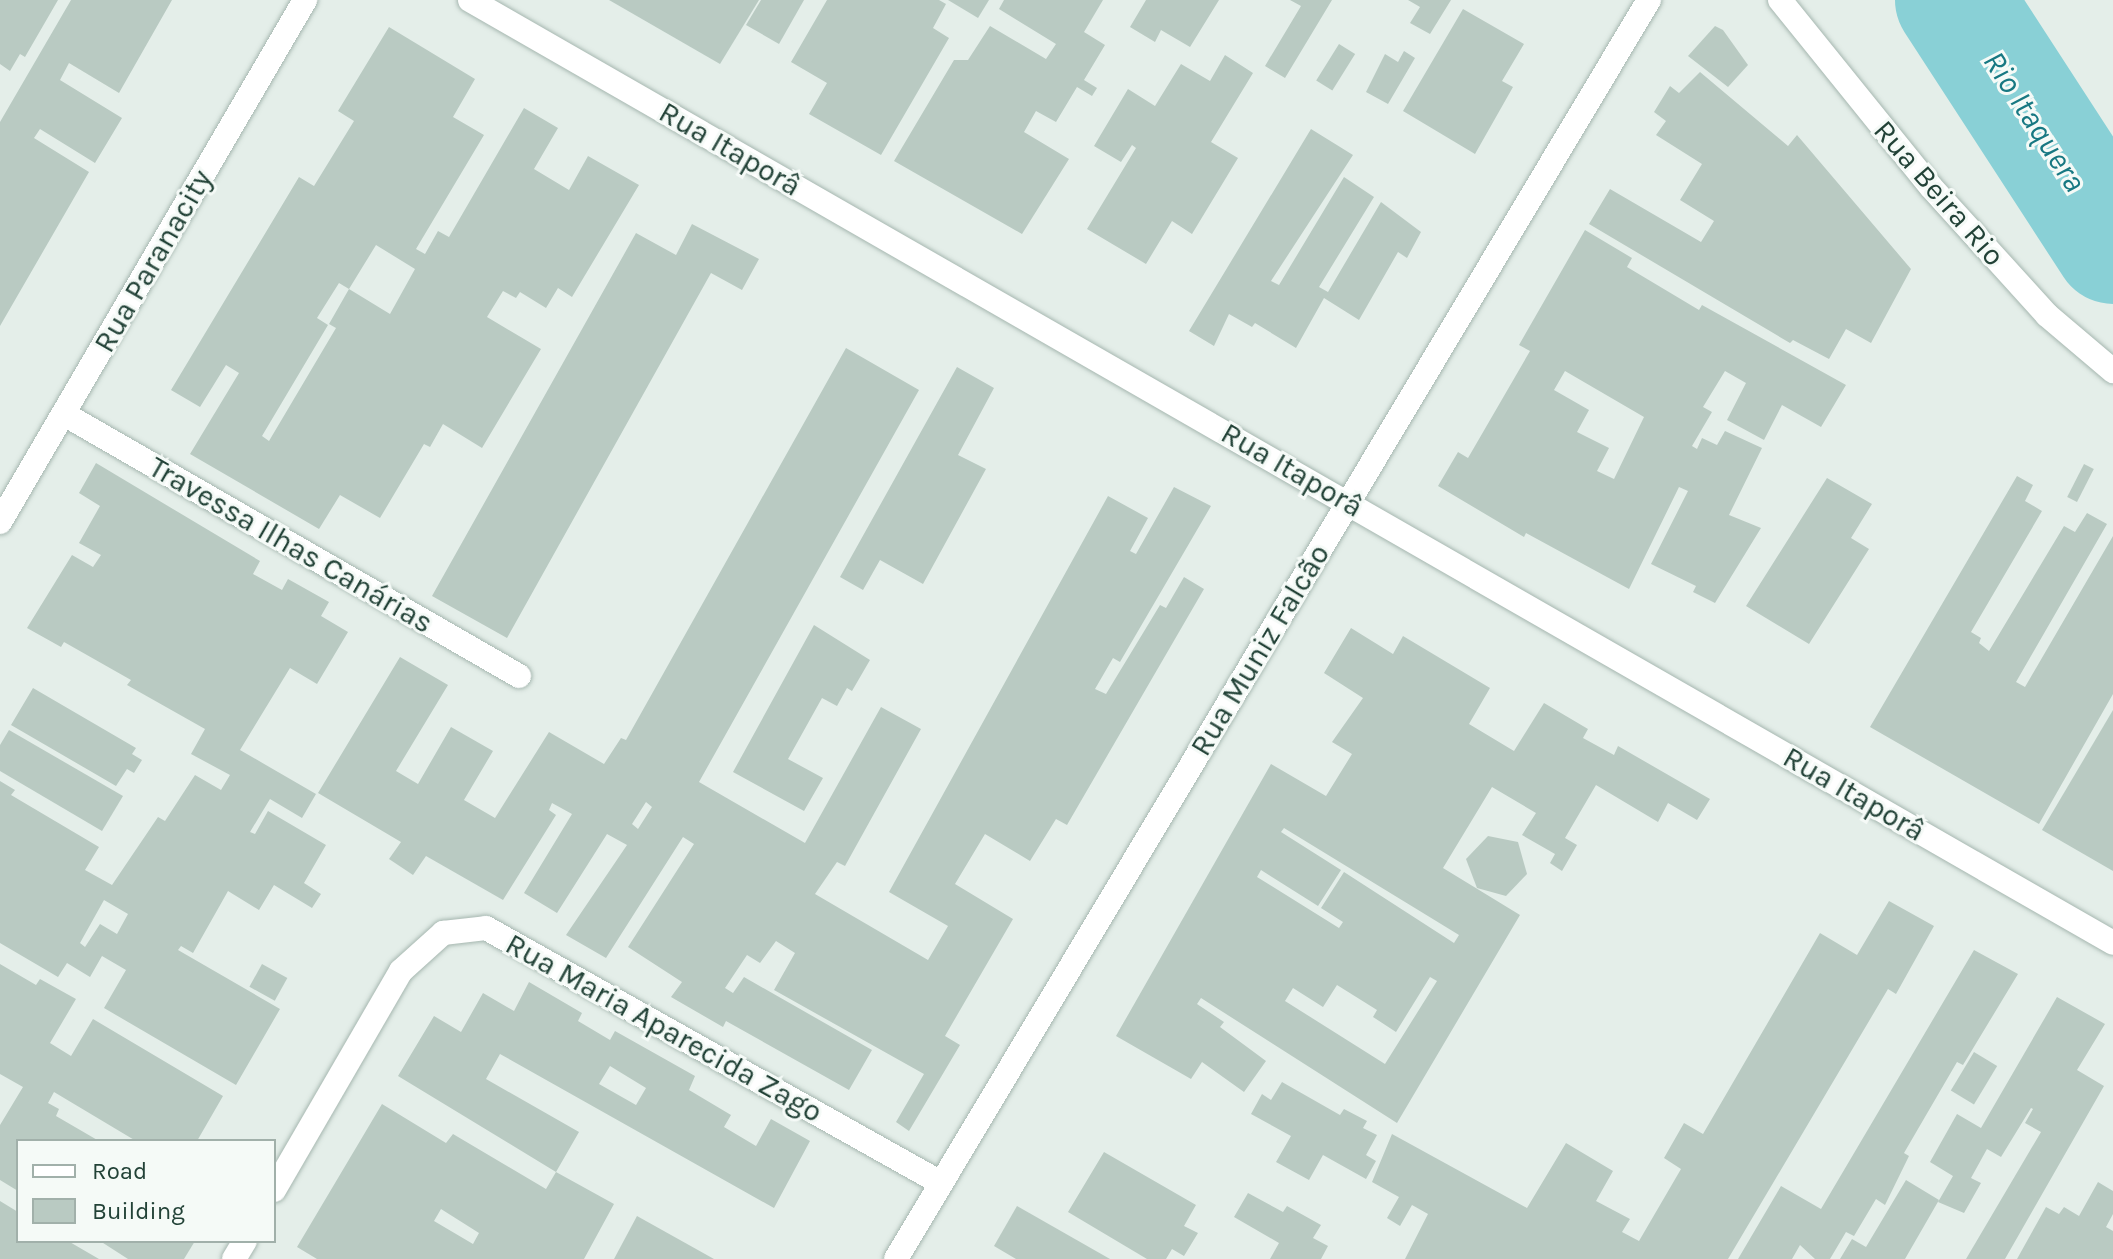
<!DOCTYPE html>
<meta charset="utf-8">
<style>
body{margin:0}
#map{position:relative;width:2113px;height:1259px;overflow:hidden;background:#e4eee9;font-family:Karla,sans-serif}
div>[style]{position:absolute}
[style*='--x']{left:calc(var(--x)*1px);top:calc(var(--y)*1px);width:calc(var(--w)*1px);rotate:calc(var(--a)*1deg)}
.river>*{height:118px;margin:-59px;padding:0 59px;transform-origin:59px;border-radius:59px;background:#89d0d6}
.building>*{inset:0;background:#b9cac2;transform-origin:0 0}
.roads{filter:drop-shadow(0 0 2px #a6b7b0) drop-shadow(0 0 2px #a6b7b0)}
.minor>*{height:24px;margin:-12px;padding:0 12px;transform-origin:12px;border-radius:12px;background:#fff}
span{translate:-50% -50%;white-space:nowrap;text-align:center;line-height:1.15;-webkit-text-stroke:6px #f5faf7;paint-order:stroke}
.street-label{font-size:30px;color:#224237}
.water-label{font-size:32px;color:#177882;font-style:italic}
.legend{position:absolute;left:16px;top:1139px;width:260px;height:104px;box-sizing:border-box;background:#f5faf7;border:2px solid #a1b0aa;margin:0;padding:10px 14px;list-style:none;font-size:24px;color:#224237}
.legend li{display:flex;align-items:center;gap:16px;height:40px}
.legend b{width:40px;border:2px solid #a1b0aa}
</style>
<div id="map">
<div class="river">
<div style="--x:1954;--y:0;--w:292;--a:57"></div>
</div>
<div class="building">
<div style="clip-path:polygon(0 0,58px 0,25px 57px,20px 54px,10px 71px,0 64px)"></div>
<div style="clip-path:polygon(71px 0,172px 0,119px 93px,69px 63px,60px 80px,122px 118px,95px 163px,40px 129px,34px 138px,89px 172px,0 326px,0 122px)"></div>
<div style="clip-path:polygon(609px 0,759px 0,720px 64px)"></div>
<div style="clip-path:polygon(761px 0,804px 0,779px 44px,746px 25px)"></div>
<div style="clip-path:polygon(827px 0,939px 0,946px 4px,933px 28px,949px 38px,881px 155px,809px 114px,827px 83px,791px 62px)"></div>
<div style="clip-path:polygon(948px 0,989px 0,978px 18px)"></div>
<div style="clip-path:polygon(1004px 0,1103px 0,1084px 32px,1105px 45px,1084px 80px,1097px 88px,1092px 96px,1077px 87px,1056px 122px,1036px 111px,1024px 132px,1069px 159px,1022px 234px,894px 161px,954px 60px,968px 60px,990px 26px,1046px 59px,1056px 44px,999px 9px)"></div>
<div style="clip-path:polygon(1146px 0,1219px 0,1190px 47px,1161px 30px,1155px 42px,1130px 27px)"></div>
<div style="clip-path:polygon(1290px 0,1332px 0,1285px 78px,1265px 66px,1301px 6px)"></div>
<div style="clip-path:polygon(1408px 0,1451px 0,1430px 34px,1410px 23px,1420px 7px)"></div>
<div style="clip-path:polygon(1463px 9px,1524px 44px,1502px 81px,1513px 87px,1475px 154px,1403px 111px)"></div>
<div style="clip-path:polygon(1715px 26px,1723px 30px,1748px 65px,1728px 87px,1688px 56px)"></div>
<div style="clip-path:polygon(evenodd,389px 27px,475px 79px,453px 117px,484px 135px,416px 249px,425px 254px,438px 231px,449px 237px,524px 108px,558px 128px,534px 169px,569px 190px,588px 156px,639px 185px,572px 297px,558px 288px,546px 308px,520px 292px,516px 298px,503px 291px,487px 317px,541px 349px,482px 448px,443px 424px,430px 447px,424px 444px,380px 518px,340px 495px,319px 529px,190px 454px,239px 373px,226px 365px,200px 407px,171px 390px,299px 177px,314px 186px,354px 121px,338px 111px,389px 27px,376px 245px,415px 269px,390px 314px,349px 289px,329px 324px,336px 328px,269px 441px,262px 436px,328px 325px,317px 318px,339px 283px,349px 289px,376px 245px)"></div>
<div style="left:1339px;top:44px;width:19px;height:43px;rotate:32deg"></div>
<div style="clip-path:polygon(1404px 51px,1415px 58px,1388px 104px,1366px 92px,1385px 54px,1398px 62px)"></div>
<div style="clip-path:polygon(1225px 55px,1253px 73px,1211px 142px,1238px 158px,1192px 234px,1172px 221px,1146px 264px,1087px 229px,1136px 148px,1132px 145px,1121px 162px,1094px 146px,1128px 89px,1155px 106px,1181px 64px,1210px 81px)"></div>
<div style="clip-path:polygon(1700px 72px,1788px 146px,1797px 135px,1911px 269px,1871px 343px,1846px 329px,1829px 359px,1793px 340px,1790px 343px,1589px 224px,1610px 189px,1701px 242px,1714px 221px,1680px 200px,1702px 164px,1656px 135px,1666px 121px,1654px 112px,1670px 86px,1679px 93px)"></div>
<div style="clip-path:polygon(1311px 129px,1353px 155px,1271px 281px,1279px 285px,1344px 177px,1374px 197px,1319px 287px,1328px 292px,1381px 202px,1421px 232px,1407px 258px,1398px 252px,1359px 320px,1324px 298px,1296px 348px,1255px 323px,1252px 327px,1229px 314px,1214px 346px,1189px 331px)"></div>
<div style="clip-path:polygon(692px 224px,759px 259px,742px 290px,711px 273px,507px 638px,432px 596px,636px 233px,676px 255px)"></div>
<div style="clip-path:polygon(evenodd,1585px 230px,1632px 258px,1627px 267px,1699px 310px,1702px 305px,1846px 385px,1821px 427px,1782px 405px,1764px 440px,1727px 420px,1746px 383px,1725px 371px,1703px 407px,1712px 412px,1692px 446px,1697px 449px,1702px 438px,1717px 445px,1725px 431px,1762px 448px,1729px 515px,1761px 528px,1715px 603px,1693px 592px,1696px 586px,1651px 564px,1688px 491px,1679px 487px,1629px 589px,1526px 533px,1524px 537px,1438px 486px,1458px 452px,1468px 458px,1530px 351px,1519px 345px,1585px 230px,1565px 371px,1644px 417px,1614px 479px,1597px 471px,1609px 448px,1577px 432px,1589px 410px,1554px 390px,1565px 371px)"></div>
<div style="clip-path:polygon(evenodd,846px 348px,919px 390px,699px 782px,805px 843px,881px 707px,921px 729px,845px 866px,837px 862px,815px 894px,928px 960px,948px 926px,889px 892px,1108px 496px,1148px 518px,1130px 551px,1136px 554px,1174px 487px,1211px 506px,1120px 662px,1113px 658px,1095px 689px,1106px 694px,1160px 605px,1166px 608px,1184px 577px,1204px 589px,1067px 825px,1056px 819px,1030px 861px,985px 834px,955px 884px,1013px 919px,945px 1036px,960px 1045px,909px 1131px,896px 1122px,924px 1074px,774px 990px,795px 953px,776px 941px,760px 963px,747px 955px,725px 988px,733px 993px,744px 977px,872px 1050px,849px 1090px,726px 1021px,723px 1027px,671px 997px,682px 982px,628px 947px,694px 844px,683px 837px,606px 958px,566px 935px,627px 845px,607px 834px,557px 913px,524px 893px,572px 814px,552px 803px,549px 810px,556px 815px,503px 900px,426px 856px,413px 875px,389px 859px,401px 842px,318px 793px,400px 657px,448px 685px,396px 771px,418px 784px,451px 727px,493px 751px,464px 800px,495px 818px,549px 732px,604px 764px,621px 738px,626px 740px,846px 348px,646px 802px,652px 807px,638px 829px,632px 824px,646px 802px)"></div>
<div style="clip-path:polygon(957px 367px,994px 388px,958px 455px,986px 469px,923px 584px,880px 560px,863px 590px,840px 577px)"></div>
<div style="clip-path:polygon(evenodd,96px 463px,260px 561px,253px 574px,282px 590px,288px 579px,329px 602px,321px 616px,348px 632px,317px 684px,290px 668px,240px 750px,316px 794px,302px 818px,270px 799px,250px 832px,255px 834px,268px 811px,326px 845px,304px 883px,321px 894px,312px 908px,274px 885px,259px 910px,228px 891px,193px 953px,181px 946px,178px 950px,280px 1009px,236px 1085px,104px 1008px,126px 970px,102px 956px,90px 977px,67px 963px,58px 977px,0 943px,0 781px,15px 790px,11px 795px,99px 847px,85px 870px,112px 885px,158px 817px,165px 821px,195px 775px,221px 790px,230px 775px,191px 754px,205px 729px,127px 685px,131px 680px,64px 642px,61px 647px,27px 628px,72px 555px,93px 567px,101px 555px,79px 543px,100px 506px,79px 493px,96px 463px,104px 900px,128px 914px,117px 934px,100px 924px,85px 947px,80px 943px,104px 900px)"></div>
<div style="left:2084px;top:464px;width:11px;height:37px;rotate:27deg"></div>
<div style="clip-path:polygon(2017px 476px,2033px 485px,2025px 501px,2042px 511px,1971px 632px,1981px 638px,1979px 643px,1989px 651px,2064px 526px,2075px 532px,2087px 513px,2107px 524px,2016px 682px,2025px 687px,2113px 536px,2113px 694px,2039px 824px,1870px 727px)"></div>
<div style="clip-path:polygon(1827px 478px,1872px 504px,1851px 538px,1869px 549px,1809px 644px,1746px 606px)"></div>
<div style="clip-path:polygon(814px 625px,870px 660px,852px 691px,847px 688px,837px 706px,822px 698px,788px 759px,823px 778px,804px 811px,733px 772px)"></div>
<div style="clip-path:polygon(evenodd,1351px 628px,1393px 654px,1403px 636px,1490px 688px,1469px 724px,1514px 751px,1544px 703px,1588px 729px,1583px 738px,1614px 755px,1618px 746px,1710px 799px,1697px 820px,1668px 803px,1658px 822px,1596px 785px,1565px 838px,1577px 845px,1562px 871px,1550px 863px,1555px 854px,1522px 835px,1536px 813px,1492px 787px,1443px 868px,1520px 915px,1397px 1123px,1201px 998px,1197px 1004px,1224px 1022px,1220px 1027px,1266px 1061px,1244px 1092px,1202px 1062px,1191px 1079px,1116px 1036px,1271px 764px,1326px 796px,1352px 754px,1332px 742px,1363px 698px,1324px 673px,1351px 628px,1284px 828px,1459px 935px,1454px 943px,1344px 872px,1321px 908px,1343px 922px,1339px 928px,1257px 877px,1261px 870px,1318px 906px,1341px 870px,1281px 832px,1284px 828px,1351px 628px,1430px 977px,1437px 981px,1385px 1064px,1285px 1001px,1293px 988px,1323px 1007px,1337px 985px,1377px 1010px,1373px 1017px,1396px 1032px,1430px 977px)"></div>
<div style="clip-path:polygon(33px 688px,136px 748px,132px 754px,142px 760px,134px 773px,127px 769px,116px 786px,11px 725px)"></div>
<div style="clip-path:polygon(2113px 710px,2113px 871px,2042px 830px)"></div>
<div style="clip-path:polygon(9px 730px,123px 796px,102px 831px,0 771px,0 745px)"></div>
<div style="clip-path:polygon(1488px 836px,1518px 842px,1527px 874px,1506px 896px,1477px 888px,1466px 859px)"></div>
<div style="clip-path:polygon(1889px 901px,1934px 926px,1896px 994px,1888px 989px,1728px 1259px,1405px 1259px,1428px 1214px,1412px 1205px,1400px 1226px,1387px 1218px,1399px 1197px,1372px 1182px,1392px 1134px,1527px 1208px,1566px 1143px,1613px 1171px,1596px 1201px,1630px 1219px,1622px 1232px,1639px 1241px,1681px 1169px,1664px 1158px,1684px 1123px,1703px 1134px,1820px 933px,1857px 955px)"></div>
<div style="clip-path:polygon(1974px 950px,2018px 974px,1963px 1065px,1957px 1062px,1904px 1153px,1909px 1156px,1885px 1205px,1876px 1199px,1854px 1236px,1846px 1232px,1830px 1259px,1815px 1259px,1800px 1245px,1792px 1259px,1738px 1259px,1781px 1186px,1821px 1209px)"></div>
<div style="clip-path:polygon(0 964px,36px 985px,40px 979px,76px 999px,50px 1043px,71px 1056px,93px 1019px,223px 1096px,197px 1141px,136px 1141px,54px 1092px,48px 1103px,59px 1109px,56px 1116px,99px 1141px,18px 1141px,18px 1191px,0 1180px,0 1125px,23px 1087px,0 1074px)"></div>
<div style="left:262px;top:964px;width:29px;height:26px;rotate:29deg"></div>
<div style="clip-path:polygon(evenodd,529px 982px,582px 1013px,578px 1021px,610px 1040px,615px 1031px,695px 1076px,689px 1090px,731px 1115px,724px 1127px,756px 1146px,771px 1119px,810px 1141px,774px 1208px,500px 1054px,486px 1079px,579px 1132px,556px 1172px,398px 1076px,434px 1016px,461px 1032px,483px 993px,514px 1011px,529px 982px,610px 1066px,646px 1088px,636px 1105px,599px 1084px,610px 1066px)"></div>
<div style="clip-path:polygon(2057px 997px,2105px 1024px,2077px 1070px,2104px 1086px,2005px 1259px,1966px 1259px,2041px 1132px,2025px 1123px,2033px 1109px,2031px 1108px,2001px 1157px,1987px 1149px,1971px 1178px,1981px 1183px,1964px 1213px,1938px 1202px,1953px 1176px,1930px 1162px,1957px 1114px,1981px 1128px)"></div>
<div style="left:1974px;top:1052px;width:27px;height:45px;rotate:31deg"></div>
<div style="clip-path:polygon(1282px 1082px,1340px 1115px,1344px 1109px,1367px 1121px,1363px 1128px,1377px 1135px,1366px 1155px,1376px 1161px,1366px 1179px,1323px 1155px,1309px 1180px,1276px 1162px,1291px 1136px,1251px 1114px,1262px 1094px,1271px 1100px)"></div>
<div style="clip-path:polygon(evenodd,382px 1104px,446px 1143px,453px 1134px,546px 1189px,556px 1172px,614px 1204px,584px 1259px,317px 1259px,297px 1247px,382px 1104px,441px 1209px,479px 1233px,473px 1244px,434px 1221px,441px 1209px)"></div>
<div style="clip-path:polygon(1104px 1152px,1196px 1205px,1184px 1226px,1198px 1233px,1184px 1256px,1172px 1249px,1166px 1259px,1147px 1259px,1068px 1212px)"></div>
<div style="clip-path:polygon(1906px 1180px,1939px 1200px,1905px 1259px,1840px 1259px,1852px 1239px,1866px 1247px)"></div>
<div style="clip-path:polygon(2098px 1182px,2113px 1191px,2113px 1214px,2106px 1227px,2113px 1231px,2113px 1259px,2017px 1259px,2046px 1207px,2059px 1214px,2064px 1207px,2079px 1216px)"></div>
<div style="clip-path:polygon(1248px 1193px,1283px 1212px,1287px 1206px,1321px 1225px,1313px 1238px,1328px 1246px,1321px 1259px,1270px 1259px,1279px 1243px,1234px 1217px)"></div>
<div style="clip-path:polygon(0 1201px,18px 1212px,18px 1241px,68px 1241px,99px 1259px,0 1259px)"></div>
<div style="clip-path:polygon(1017px 1206px,1110px 1259px,1016px 1259px,994px 1246px)"></div>
<div style="clip-path:polygon(637px 1216px,714px 1259px,614px 1259px)"></div>
<div style="clip-path:polygon(100px 1241px,195px 1241px,184px 1259px,128px 1259px)"></div>
</div>
<div class="roads">
<div class="minor">
<div style="--x:470;--y:0;--w:1894;--a:29.85"></div>
<div style="--x:1780;--y:0;--w:240;--a:51.1"></div>
<div style="--x:1931;--y:187;--w:173;--a:47.8"></div>
<div style="--x:2047;--y:315;--w:87;--a:40.3"></div>
<div style="--x:64;--y:414;--w:525;--a:29.93"></div>
<div style="--x:0;--y:522;--w:605;--a:-59.7"></div>
<div style="--x:274;--y:1190;--w:253;--a:-59.9"></div>
<div style="--x:401;--y:971;--w:57;--a:-42.1"></div>
<div style="--x:443;--y:933;--w:43;--a:-6.6"></div>
<div style="--x:486;--y:928;--w:522;--a:29.27"></div>
<div style="--x:234;--y:1259;--w:21;--a:-59"></div>
<div style="--x:896;--y:1259;--w:1467;--a:-59.12"></div>
</div>
</div>
<div class="street-label">
<span style="left:730px;top:149px;rotate:30deg">Rua Itaporâ</span>
<span style="left:1939px;top:193px;rotate:49deg">Rua Beira Rio</span>
<span style="left:153px;top:261px;rotate:-60deg">Rua Paranacity</span>
<span style="left:1292px;top:470px;rotate:30deg">Rua Itaporâ</span>
<span style="left:291px;top:545px;rotate:30deg">Travessa Ilhas Canárias</span>
<span style="left:1260px;top:650px;rotate:-59deg">Rua Muniz Falcão</span>
<span style="left:1854px;top:794px;rotate:30deg">Rua Itaporâ</span>
<span style="left:664px;top:1028px;rotate:29deg">Rua Maria Aparecida Zago</span>
</div>
<div class="water-label">
<span style="left:2034px;top:122px;rotate:57deg">Rio Itaquera</span>
</div>
<ul class="legend">
<li><b style="height:10px;background:#fff"></b>Road</li>
<li><b style="height:22px;background:#b9cac2"></b>Building</li>
</ul>
</div>
